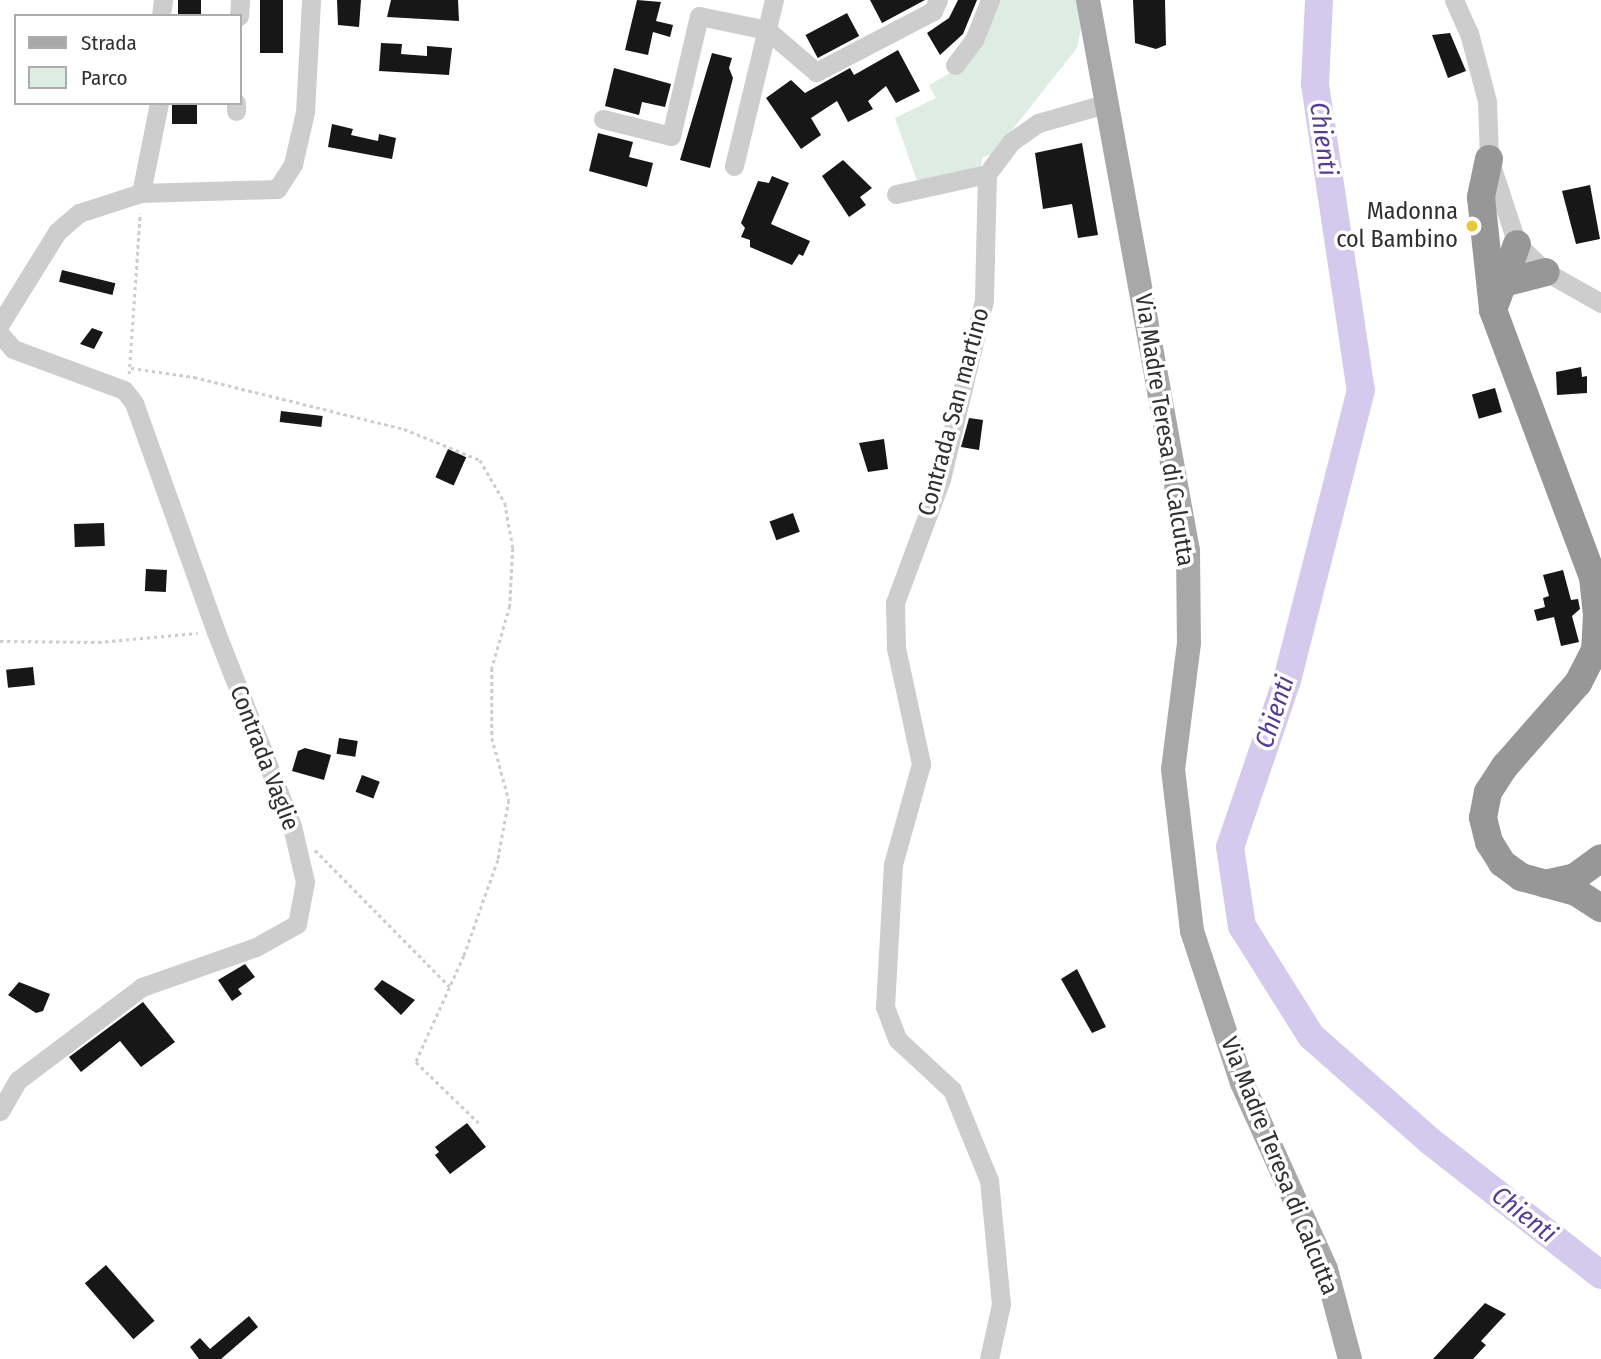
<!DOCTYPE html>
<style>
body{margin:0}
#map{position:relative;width:1601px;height:1359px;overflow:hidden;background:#fff;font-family:"Fira Sans Condensed",sans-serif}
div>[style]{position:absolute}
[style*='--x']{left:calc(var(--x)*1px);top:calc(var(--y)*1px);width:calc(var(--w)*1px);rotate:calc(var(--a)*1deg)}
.green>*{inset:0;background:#deede3}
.river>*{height:28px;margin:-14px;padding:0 14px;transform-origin:14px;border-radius:14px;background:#d4caed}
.building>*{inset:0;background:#171717;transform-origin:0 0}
.path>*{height:2.5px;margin-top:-1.25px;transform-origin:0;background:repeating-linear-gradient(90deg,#cdcdcd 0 3.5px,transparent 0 7px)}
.minor>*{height:19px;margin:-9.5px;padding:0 9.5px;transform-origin:9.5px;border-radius:9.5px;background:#cdcdcd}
.major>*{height:24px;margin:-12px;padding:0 12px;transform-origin:12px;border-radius:12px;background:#a8a8a8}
.highway>*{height:28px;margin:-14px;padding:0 14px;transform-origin:14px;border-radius:14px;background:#979797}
.dots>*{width:19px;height:19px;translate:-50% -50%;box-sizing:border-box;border:4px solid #fff;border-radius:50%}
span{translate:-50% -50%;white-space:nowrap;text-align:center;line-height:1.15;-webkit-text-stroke:7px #fff;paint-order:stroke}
.poi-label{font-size:24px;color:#303030}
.right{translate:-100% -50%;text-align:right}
.street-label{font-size:24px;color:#303030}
.water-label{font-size:26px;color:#563c93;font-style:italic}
.legend{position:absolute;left:14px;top:14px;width:228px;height:91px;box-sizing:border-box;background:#fff;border:2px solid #acacac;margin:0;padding:9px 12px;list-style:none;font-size:21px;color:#303030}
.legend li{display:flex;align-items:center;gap:14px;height:35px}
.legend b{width:35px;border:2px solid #acacac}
</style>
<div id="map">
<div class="green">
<div style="clip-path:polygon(995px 0,1077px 0,1082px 24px,1077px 48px,993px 154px,983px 157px,979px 174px,918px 184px,895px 118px,936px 98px,929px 85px,968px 63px)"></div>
</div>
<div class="river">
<div style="--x:1319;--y:0;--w:84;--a:92.7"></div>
<div style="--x:1315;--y:84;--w:309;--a:81.5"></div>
<div style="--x:1361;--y:390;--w:299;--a:104.3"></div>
<div style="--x:1287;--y:680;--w:176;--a:108.8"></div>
<div style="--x:1230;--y:847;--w:80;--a:81.4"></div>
<div style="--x:1242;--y:926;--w:130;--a:57.9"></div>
<div style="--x:1311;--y:1036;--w:159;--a:41.4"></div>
<div style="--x:1430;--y:1141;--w:217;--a:38.1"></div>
</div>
<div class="building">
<div style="left:178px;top:0;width:23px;height:16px"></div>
<div style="left:260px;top:0;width:23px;height:53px"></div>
<div style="clip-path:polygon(337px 0,361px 0,359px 27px,338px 25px)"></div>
<div style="clip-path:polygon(391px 0,458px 0,459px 21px,387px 17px)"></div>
<div style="clip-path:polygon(637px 0,661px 2px,656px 21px,673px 25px,670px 37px,653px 32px,648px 55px,625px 50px)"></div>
<div style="clip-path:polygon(870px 0,925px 0,882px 23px)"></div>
<div style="clip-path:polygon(958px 0,977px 0,963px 34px,940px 55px,927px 33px,949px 18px)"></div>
<div style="clip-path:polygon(1133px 0,1165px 0,1166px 45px,1156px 49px,1135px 43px)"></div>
<div style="left:847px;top:13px;width:26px;height:47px;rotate:62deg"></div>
<div style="clip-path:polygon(1450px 33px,1466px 71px,1448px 78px,1432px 35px)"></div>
<div style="clip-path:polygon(381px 43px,402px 44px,401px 54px,427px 56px,427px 46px,452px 48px,449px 75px,379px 71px)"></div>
<div style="clip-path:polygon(898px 50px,920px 91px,896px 103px,886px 86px,868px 101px,873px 109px,848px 122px,837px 101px,811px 118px,821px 135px,801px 149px,766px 98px,791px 80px,805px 93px,850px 68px,854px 75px)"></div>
<div style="clip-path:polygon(712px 53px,732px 58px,729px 68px,733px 78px,710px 168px,680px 160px)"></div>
<div style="clip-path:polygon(614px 68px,671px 84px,665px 107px,642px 102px,639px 115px,605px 106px)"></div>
<div style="left:172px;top:103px;width:25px;height:21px"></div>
<div style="clip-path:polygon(332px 124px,353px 129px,351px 135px,378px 141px,379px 134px,396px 138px,392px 159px,328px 147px)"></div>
<div style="clip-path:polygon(598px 133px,633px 142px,629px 157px,653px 163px,647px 187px,589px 171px)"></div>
<div style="clip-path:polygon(1082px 143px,1098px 235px,1078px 238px,1072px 204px,1043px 209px,1035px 153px)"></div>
<div style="clip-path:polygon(843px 160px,872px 188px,860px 197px,866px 205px,849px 217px,822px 176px)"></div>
<div style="clip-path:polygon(772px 176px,789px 183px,771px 224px,810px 241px,803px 256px,799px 254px,792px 265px,750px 247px,750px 240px,741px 237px,745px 228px,741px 223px,758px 181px,769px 183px)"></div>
<div style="clip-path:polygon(1590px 185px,1600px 239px,1576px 244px,1562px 191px)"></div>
<div style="left:62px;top:270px;width:55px;height:12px;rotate:14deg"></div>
<div style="clip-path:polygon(92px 328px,103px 332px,94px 349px,80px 344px)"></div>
<div style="clip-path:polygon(1581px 367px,1582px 377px,1587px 376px,1587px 393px,1557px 395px,1556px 372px)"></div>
<div style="left:1495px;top:388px;width:25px;height:24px;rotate:74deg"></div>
<div style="left:281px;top:411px;width:42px;height:11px;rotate:7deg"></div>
<div style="clip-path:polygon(969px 418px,983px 420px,979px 450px,961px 447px)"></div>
<div style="clip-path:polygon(884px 439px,888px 469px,868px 472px,859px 443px)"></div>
<div style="left:448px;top:449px;width:20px;height:31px;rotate:24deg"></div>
<div style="left:793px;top:513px;width:20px;height:25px;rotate:70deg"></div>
<div style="left:104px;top:523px;width:23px;height:30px;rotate:88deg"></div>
<div style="left:146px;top:569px;width:21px;height:22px;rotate:3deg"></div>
<div style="clip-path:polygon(1563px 570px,1571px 600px,1578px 599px,1580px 609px,1572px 616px,1579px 642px,1561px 646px,1554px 617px,1537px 621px,1534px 610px,1545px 607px,1543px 598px,1549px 596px,1543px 575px)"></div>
<div style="left:33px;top:667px;width:18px;height:27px;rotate:84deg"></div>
<div style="left:339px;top:738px;width:19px;height:16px;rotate:9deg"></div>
<div style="clip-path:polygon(305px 748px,331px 755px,324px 780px,292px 771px,298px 751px)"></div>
<div style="left:362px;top:775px;width:19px;height:18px;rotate:21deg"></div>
<div style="clip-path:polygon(245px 964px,255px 977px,238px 989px,242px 994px,232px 1001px,218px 980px)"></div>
<div style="clip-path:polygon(1077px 969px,1106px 1027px,1092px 1033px,1061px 979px)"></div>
<div style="clip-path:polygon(382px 980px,415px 1000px,401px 1015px,374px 989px)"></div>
<div style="clip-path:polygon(19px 982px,50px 994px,43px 1011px,36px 1013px,8px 995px)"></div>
<div style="clip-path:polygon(143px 1002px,175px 1042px,141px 1067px,120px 1041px,81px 1072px,69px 1057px)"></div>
<div style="clip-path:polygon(467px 1123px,486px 1147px,450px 1174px,435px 1155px,439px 1152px,435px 1147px)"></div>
<div style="left:106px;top:1265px;width:74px;height:28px;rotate:49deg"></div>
<div style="clip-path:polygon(1485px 1303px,1506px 1314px,1481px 1341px,1486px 1345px,1473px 1359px,1433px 1359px)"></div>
<div style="clip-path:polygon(249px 1316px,258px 1327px,221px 1359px,199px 1359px,190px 1347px,200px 1338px,210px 1349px)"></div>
</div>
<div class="path">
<div style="--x:131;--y:368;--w:64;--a:8.1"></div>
<div style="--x:194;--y:377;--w:216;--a:13.9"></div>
<div style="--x:404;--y:429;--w:82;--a:22.2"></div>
<div style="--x:480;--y:460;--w:50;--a:59.8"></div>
<div style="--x:505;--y:503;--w:46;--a:79.9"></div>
<div style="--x:513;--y:548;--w:58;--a:93"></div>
<div style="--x:510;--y:606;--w:65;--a:106.2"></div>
<div style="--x:492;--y:668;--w:70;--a:90"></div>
<div style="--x:492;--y:738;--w:64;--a:74.7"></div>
<div style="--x:509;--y:800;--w:61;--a:100.4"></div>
<div style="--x:498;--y:860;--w:102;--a:109.5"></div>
<div style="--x:464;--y:956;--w:116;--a:114.4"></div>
<div style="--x:416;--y:1062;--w:89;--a:44.1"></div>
<div style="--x:129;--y:374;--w:161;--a:-86.1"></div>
<div style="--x:0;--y:641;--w:98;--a:0.6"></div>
<div style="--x:98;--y:642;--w:100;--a:-5.1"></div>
<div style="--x:315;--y:850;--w:192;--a:45.4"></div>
</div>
<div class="minor">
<div style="--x:1454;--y:0;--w:36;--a:66"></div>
<div style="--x:1469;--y:33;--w:70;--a:75.2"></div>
<div style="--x:1487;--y:101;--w:58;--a:88"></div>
<div style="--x:1489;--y:159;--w:89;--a:71.8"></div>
<div style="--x:1517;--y:244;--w:40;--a:44"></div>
<div style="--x:1546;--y:272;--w:63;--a:29.4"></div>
<div style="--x:161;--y:16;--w:16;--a:-83"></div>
<div style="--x:239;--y:16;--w:16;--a:-86"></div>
<div style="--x:955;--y:65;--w:31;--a:-53"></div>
<div style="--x:974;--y:40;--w:43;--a:-68.2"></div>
<div style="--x:236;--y:111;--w:8;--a:-90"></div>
<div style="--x:603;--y:119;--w:70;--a:14"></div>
<div style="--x:671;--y:136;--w:123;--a:-76.9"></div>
<div style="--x:699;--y:16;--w:69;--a:11.6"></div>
<div style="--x:767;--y:30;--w:65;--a:40.6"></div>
<div style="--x:816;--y:72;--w:132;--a:-27.5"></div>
<div style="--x:933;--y:11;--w:12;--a:-66"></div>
<div style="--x:734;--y:166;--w:171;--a:-76.5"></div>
<div style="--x:987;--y:174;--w:126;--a:91.4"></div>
<div style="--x:984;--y:300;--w:184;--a:103.5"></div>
<div style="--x:941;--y:479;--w:132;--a:110.4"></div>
<div style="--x:895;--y:603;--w:45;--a:88.7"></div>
<div style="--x:896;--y:648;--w:119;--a:77.8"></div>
<div style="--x:921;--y:764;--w:104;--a:105.6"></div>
<div style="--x:893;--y:864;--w:143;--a:93.2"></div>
<div style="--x:885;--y:1007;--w:34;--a:69"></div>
<div style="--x:897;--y:1039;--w:75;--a:42.8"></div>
<div style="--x:952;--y:1090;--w:97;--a:67.7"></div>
<div style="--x:989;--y:1180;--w:125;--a:84.5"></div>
<div style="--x:1001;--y:1304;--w:56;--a:102.3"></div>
<div style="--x:141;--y:193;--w:136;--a:-1.7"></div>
<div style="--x:277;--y:189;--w:30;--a:-57"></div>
<div style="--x:293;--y:164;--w:53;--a:-77"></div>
<div style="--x:305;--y:112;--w:112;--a:-86.9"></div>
<div style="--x:896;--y:194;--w:93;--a:-12.4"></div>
<div style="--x:987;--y:174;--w:40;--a:-53"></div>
<div style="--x:1011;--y:142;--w:33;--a:-35"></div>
<div style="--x:1038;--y:123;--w:73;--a:-15.9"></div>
<div style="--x:0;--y:324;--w:108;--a:-58.2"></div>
<div style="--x:57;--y:232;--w:29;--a:-41"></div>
<div style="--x:79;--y:213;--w:65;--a:-17.9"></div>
<div style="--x:141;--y:193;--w:92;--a:-78.7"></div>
<div style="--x:0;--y:334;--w:20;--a:49"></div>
<div style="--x:13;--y:349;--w:118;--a:20.3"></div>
<div style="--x:124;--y:390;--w:16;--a:52"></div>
<div style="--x:134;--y:403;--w:243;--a:70.3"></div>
<div style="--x:216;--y:632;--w:208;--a:68.6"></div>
<div style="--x:292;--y:826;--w:57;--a:76.9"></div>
<div style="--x:305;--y:882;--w:43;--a:100.8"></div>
<div style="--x:297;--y:924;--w:47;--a:150.7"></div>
<div style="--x:256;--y:947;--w:121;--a:160.7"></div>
<div style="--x:142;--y:987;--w:155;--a:143.1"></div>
<div style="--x:18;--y:1080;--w:36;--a:120"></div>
</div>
<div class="major">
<div style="--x:1088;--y:0;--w:560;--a:79.71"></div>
<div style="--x:1188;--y:551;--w:92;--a:89.4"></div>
<div style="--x:1189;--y:643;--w:127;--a:97.2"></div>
<div style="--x:1173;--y:769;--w:163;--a:83.3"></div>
<div style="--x:1192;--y:931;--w:160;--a:71.8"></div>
<div style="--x:1242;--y:1083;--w:204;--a:65.7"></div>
<div style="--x:1326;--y:1269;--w:93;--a:75.1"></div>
</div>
<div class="highway">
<div style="--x:1489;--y:159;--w:39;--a:102"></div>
<div style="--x:1481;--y:197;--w:114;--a:83.9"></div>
<div style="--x:1493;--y:310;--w:285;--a:69.5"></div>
<div style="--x:1593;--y:577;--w:38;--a:84"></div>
<div style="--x:1597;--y:615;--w:35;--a:93"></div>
<div style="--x:1595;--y:650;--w:37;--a:117"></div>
<div style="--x:1578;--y:683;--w:111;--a:131.3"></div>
<div style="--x:1505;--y:766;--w:31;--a:123"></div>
<div style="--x:1488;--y:792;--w:26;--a:101"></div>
<div style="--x:1483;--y:818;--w:25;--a:76"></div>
<div style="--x:1489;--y:842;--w:25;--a:58"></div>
<div style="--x:1502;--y:863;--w:24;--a:36"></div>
<div style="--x:1521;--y:877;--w:57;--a:15.3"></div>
<div style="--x:1576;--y:892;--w:30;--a:33"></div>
<div style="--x:1504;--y:283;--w:43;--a:-14.7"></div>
<div style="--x:1493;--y:310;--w:70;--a:-70"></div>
<div style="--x:1545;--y:884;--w:31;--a:-13"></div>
<div style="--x:1575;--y:877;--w:32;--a:-36"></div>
</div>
<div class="dots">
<div style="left:1472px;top:226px;background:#e7c932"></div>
</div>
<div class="poi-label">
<span class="right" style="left:1458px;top:226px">Madonna<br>col Bambino</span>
</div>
<div class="street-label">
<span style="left:954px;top:412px;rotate:-75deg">Contrada San martino</span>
<span style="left:1164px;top:430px;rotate:81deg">Via Madre Teresa di Calcutta</span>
<span style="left:264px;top:758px;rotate:69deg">Contrada Vaglie</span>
<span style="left:1279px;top:1166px;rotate:68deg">Via Madre Teresa di Calcutta</span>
</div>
<div class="water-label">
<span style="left:1323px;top:139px;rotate:82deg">Chienti</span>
<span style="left:1275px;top:712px;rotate:-72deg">Chienti</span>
<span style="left:1524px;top:1215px;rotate:38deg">Chienti</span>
</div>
<ul class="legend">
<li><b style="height:9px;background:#a8a8a8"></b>Strada</li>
<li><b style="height:19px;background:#deede3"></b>Parco</li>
</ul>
</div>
